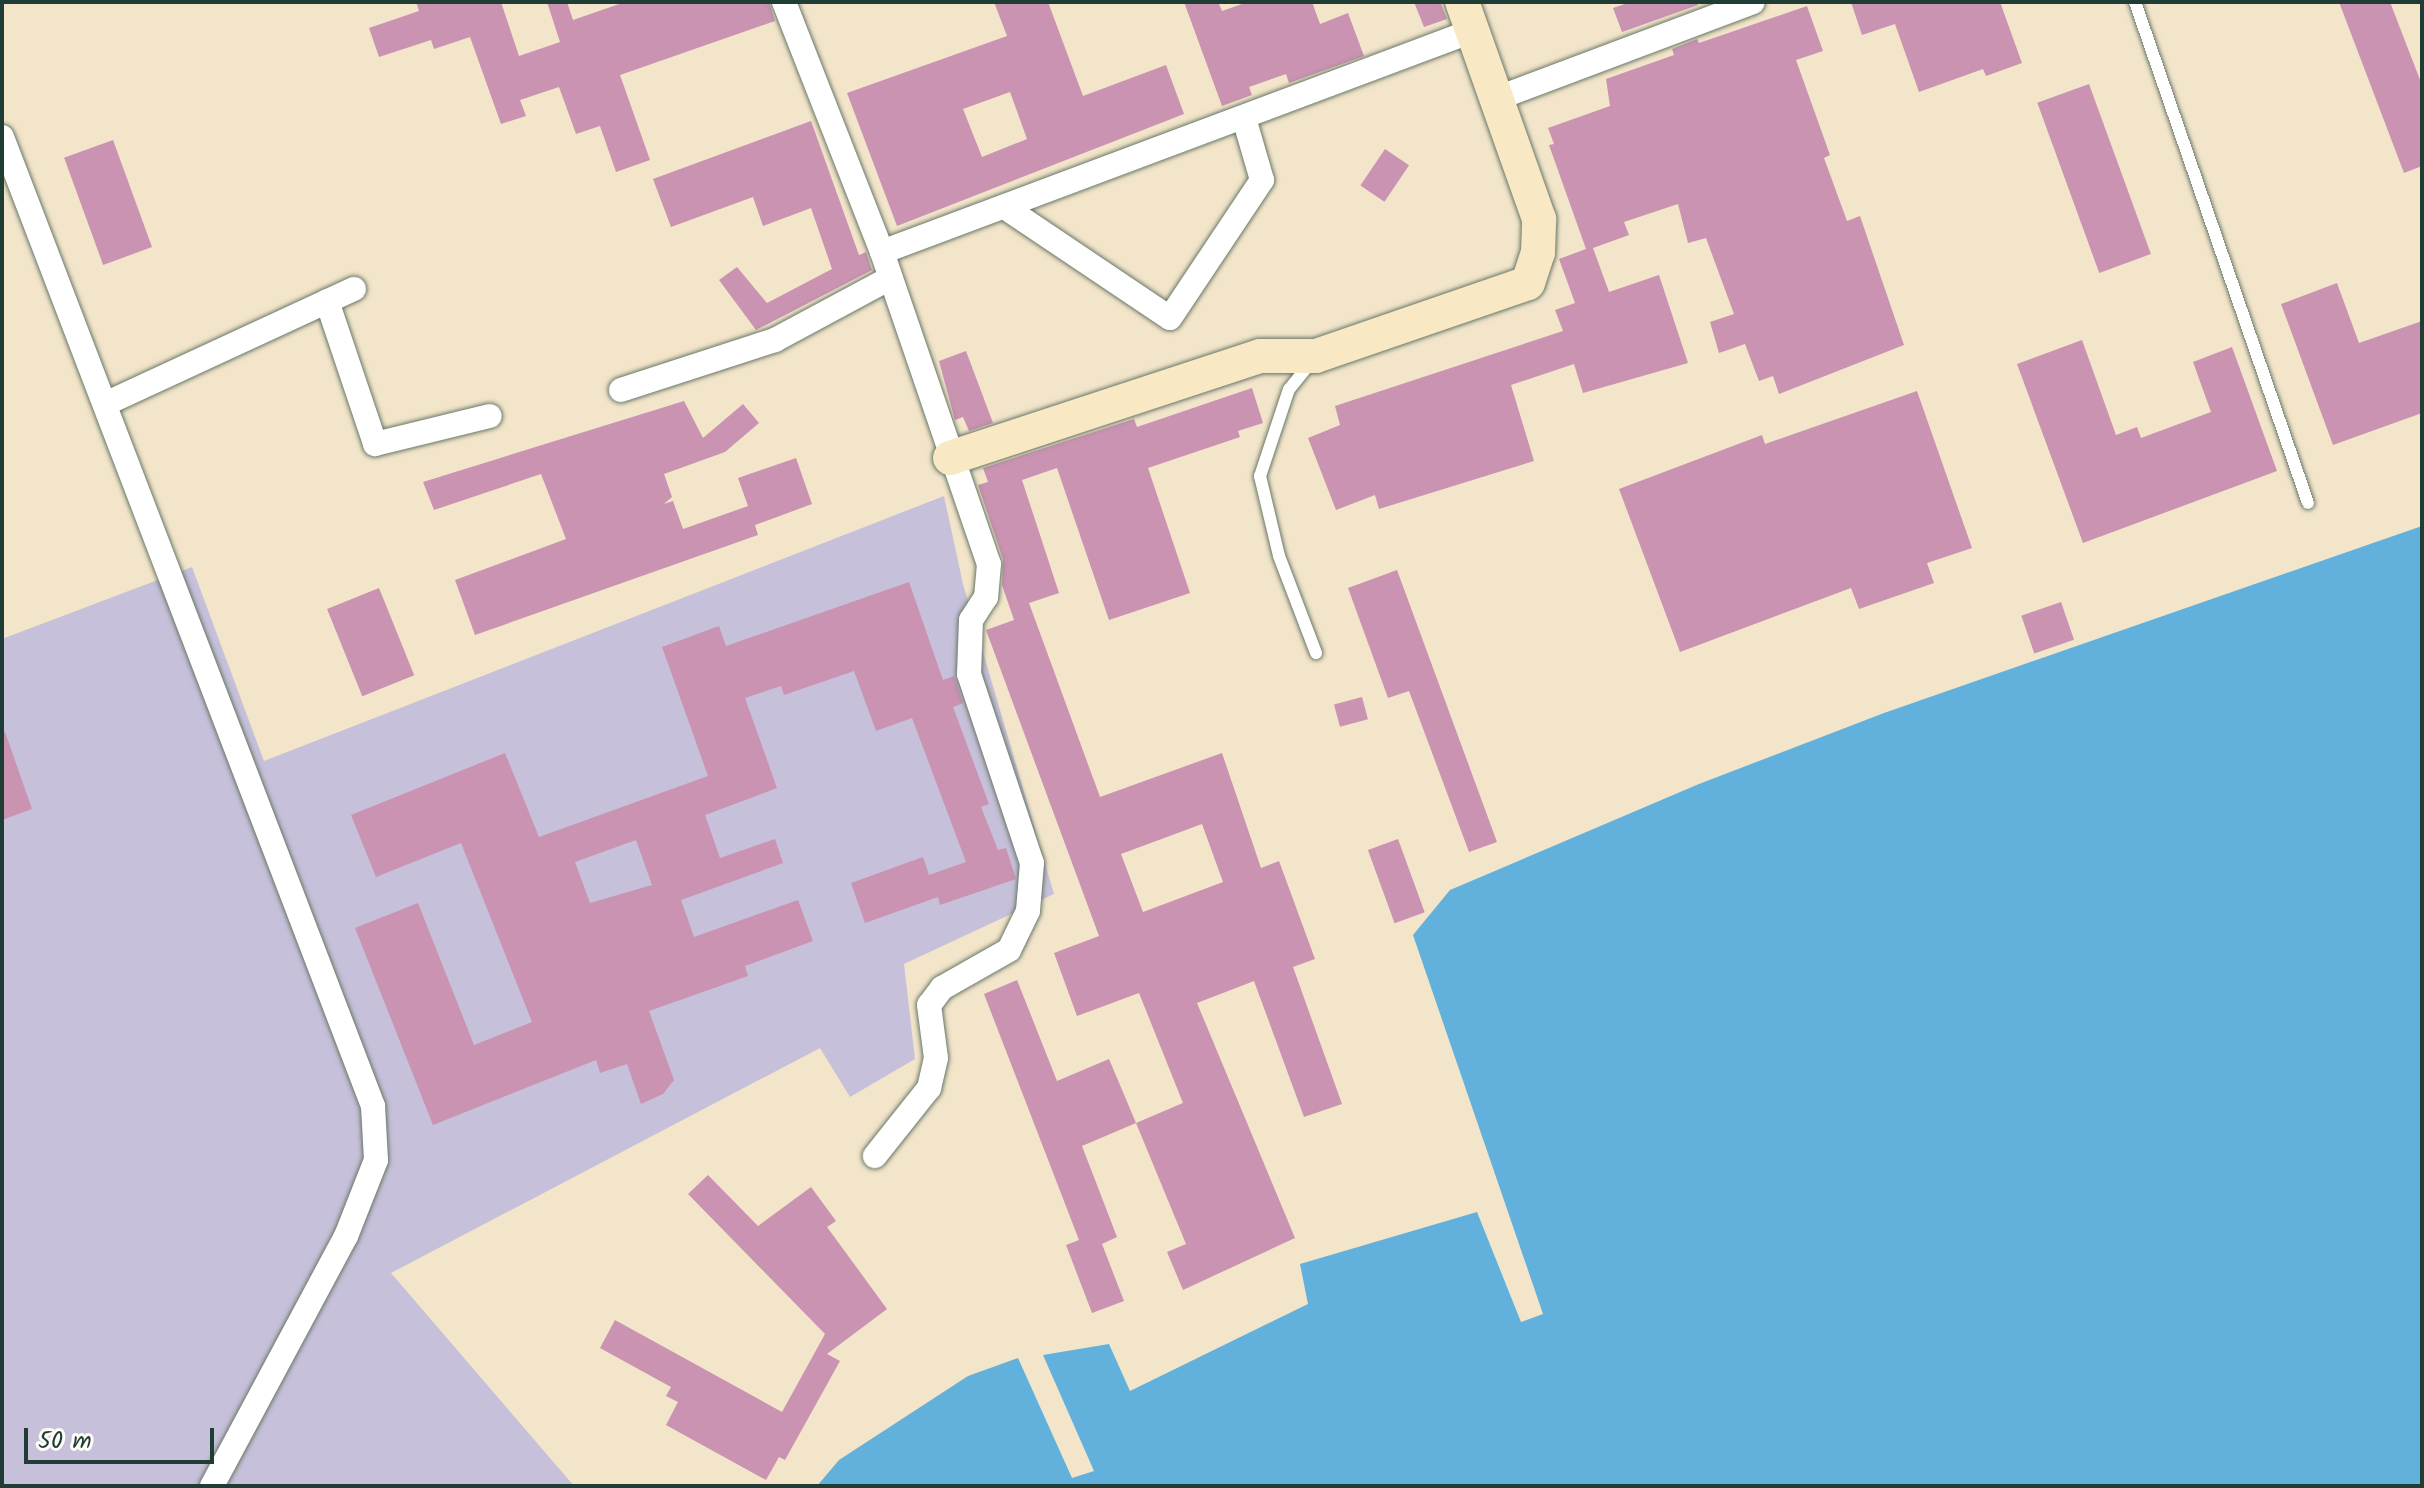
<!DOCTYPE html>
<style>
body{margin:0}
#map{position:relative;width:2424px;height:1488px;overflow:hidden;background:#f2e5ca;font-family:Kalam,sans-serif}
div>[style]{position:absolute}
[style*='--x']{left:calc(var(--x)*1px);top:calc(var(--y)*1px);width:calc(var(--w)*1px);rotate:calc(var(--a)*1deg)}
.industrial>*{inset:0;background:#c6c0da}
.water>*{inset:0;background:#61b1dc}
.building>*{inset:0;background:#c993b1;transform-origin:0 0}
.roads{filter:drop-shadow(0 0 2px #697868) drop-shadow(0 0 2px #697868)}
.lane>*{height:12px;margin:-6px;padding:0 6px;transform-origin:6px;border-radius:6px;background:#fff}
.street>*{height:24px;margin:-12px;padding:0 12px;transform-origin:12px;border-radius:12px;background:#fff}
.secondary>*{height:34px;margin:-17px;padding:0 17px;transform-origin:17px;border-radius:17px;background:#f8e8c3}
span{translate:-50% -50%;white-space:nowrap;text-align:center;line-height:1.15;-webkit-text-stroke:8px #fdfcf7;paint-order:stroke}
.frame{position:absolute;inset:0;border:4px solid #1f3d34;pointer-events:none}
.scale{position:absolute;left:24px;top:1428px;width:190px;height:36px;box-sizing:border-box;border:4px solid #1f3d34;border-top:0;padding-left:10px;font-size:24px;line-height:28px;white-space:nowrap;color:#1f3d34;-webkit-text-stroke:6px #fdfcf7;paint-order:stroke}
</style>
<div id="map">
<div class="industrial">
<div style="clip-path:polygon(944px 496px,963px 584px,1054px 894px,904px 964px,915px 1059px,850px 1097px,820px 1048px,391px 1273px,574px 1486px,2px 1486px,2px 639px,192px 567px,264px 761px)"></div>
</div>
<div class="water">
<div style="clip-path:polygon(2422px 526px,2422px 1486px,817px 1486px,839px 1460px,968px 1376px,1018px 1358px,1072px 1478px,1094px 1471px,1043px 1355px,1109px 1344px,1130px 1391px,1308px 1304px,1300px 1264px,1477px 1212px,1521px 1322px,1543px 1314px,1413px 935px,1450px 890px,1699px 784px,1884px 713px)"></div>
</div>
<div class="building">
<div style="clip-path:polygon(416px 2px,501px 2px,519px 56px,560px 42px,547px 2px,567px 2px,573px 20px,625px 2px,769px 2px,775px 21px,620px 75px,650px 160px,616px 172px,600px 126px,576px 134px,559px 87px,520px 100px,526px 116px,501px 124px,470px 37px,434px 49px,431px 40px,379px 57px,369px 28px,419px 11px)"></div>
<div style="clip-path:polygon(evenodd,994px 2px,1048px 2px,1083px 96px,1166px 65px,1184px 114px,897px 226px,847px 93px,1007px 36px,994px 2px,1010px 92px,1027px 139px,982px 157px,963px 109px,1010px 92px)"></div>
<div style="clip-path:polygon(1184px 2px,1218px 2px,1222px 11px,1248px 2px,1312px 2px,1320px 24px,1348px 13px,1364px 56px,1289px 83px,1286px 74px,1249px 87px,1252px 95px,1222px 106px)"></div>
<div style="clip-path:polygon(1414px 2px,1440px 2px,1447px 19px,1424px 27px)"></div>
<div style="clip-path:polygon(1631px 2px,1698px 2px,1698px 5px,1622px 32px,1613px 8px)"></div>
<div style="clip-path:polygon(1851px 2px,2000px 2px,2022px 63px,1986px 76px,1983px 69px,1919px 92px,1895px 24px,1862px 35px)"></div>
<div style="clip-path:polygon(2339px 2px,2390px 2px,2422px 85px,2422px 166px,2404px 173px)"></div>
<div style="clip-path:polygon(1807px 6px,1823px 51px,1796px 60px,1830px 155px,1824px 158px,1847px 221px,1860px 216px,1904px 345px,1779px 394px,1773px 376px,1759px 381px,1745px 344px,1719px 353px,1710px 322px,1734px 314px,1706px 238px,1688px 243px,1678px 204px,1624px 222px,1629px 235px,1593px 248px,1609px 292px,1659px 275px,1688px 363px,1583px 393px,1574px 364px,1511px 385px,1534px 461px,1379px 509px,1375px 495px,1336px 510px,1308px 438px,1340px 425px,1335px 406px,1563px 331px,1555px 310px,1575px 303px,1559px 259px,1586px 249px,1549px 145px,1554px 144px,1548px 128px,1610px 106px,1606px 79px,1674px 55px,1672px 49px,1697px 39px,1699px 43px)"></div>
<div style="left:2089px;top:84px;width:181px;height:55px;rotate:70deg"></div>
<div style="clip-path:polygon(811px 121px,859px 255px,866px 252px,872px 270px,756px 330px,719px 280px,737px 267px,767px 303px,832px 269px,811px 208px,763px 226px,753px 197px,671px 227px,653px 179px)"></div>
<div style="left:113px;top:140px;width:114px;height:52px;rotate:70deg"></div>
<div style="left:1385px;top:149px;width:29px;height:44px;rotate:34deg"></div>
<div style="clip-path:polygon(2337px 283px,2359px 343px,2422px 321px,2422px 413px,2333px 445px,2281px 304px)"></div>
<div style="clip-path:polygon(2082px 340px,2116px 435px,2137px 427px,2141px 438px,2211px 412px,2193px 362px,2232px 347px,2277px 471px,2083px 543px,2017px 364px)"></div>
<div style="clip-path:polygon(966px 351px,993px 423px,969px 431px,963px 417px,955px 420px,939px 361px)"></div>
<div style="clip-path:polygon(evenodd,1252px 388px,1263px 423px,1238px 431px,1240px 437px,1148px 468px,1190px 593px,1109px 620px,1057px 468px,1022px 480px,1059px 593px,1029px 603px,1100px 797px,1222px 753px,1261px 868px,1279px 861px,1315px 959px,1293px 967px,1342px 1104px,1304px 1117px,1254px 981px,1197px 1003px,1295px 1238px,1183px 1290px,1167px 1252px,1186px 1244px,1136px 1123px,1183px 1103px,1139px 993px,1077px 1016px,1054px 953px,1099px 936px,986px 630px,1014px 620px,1002px 585px,1003px 559px,978px 485px,988px 482px,983px 468px,1134px 419px,1137px 427px,1252px 388px,1202px 824px,1223px 882px,1143px 912px,1121px 854px,1202px 824px)"></div>
<div style="clip-path:polygon(1917px 391px,1972px 548px,1927px 563px,1934px 583px,1859px 609px,1851px 588px,1680px 652px,1619px 489px,1762px 435px,1765px 444px)"></div>
<div style="clip-path:polygon(684px 401px,703px 438px,743px 404px,759px 423px,725px 452px,664px 474px,672px 497px,664px 504px,673px 501px,683px 529px,748px 506px,738px 478px,796px 458px,812px 504px,755px 525px,758px 535px,475px 635px,455px 580px,566px 539px,541px 474px,434px 510px,423px 482px)"></div>
<div style="clip-path:polygon(1397px 570px,1497px 842px,1469px 852px,1409px 691px,1388px 698px,1348px 588px)"></div>
<div style="clip-path:polygon(evenodd,909px 582px,943px 680px,954px 676px,963px 703px,953px 707px,989px 804px,981px 807px,998px 850px,1006px 848px,1016px 879px,940px 905px,938px 897px,865px 923px,851px 883px,923px 857px,929px 875px,966px 862px,912px 718px,876px 731px,854px 671px,784px 695px,781px 686px,745px 698px,777px 788px,705px 815px,720px 858px,775px 839px,783px 863px,681px 900px,694px 937px,798px 900px,813px 941px,745px 966px,748px 976px,649px 1011px,674px 1080px,663px 1094px,641px 1104px,627px 1064px,600px 1073px,596px 1060px,433px 1125px,355px 928px,418px 903px,474px 1045px,532px 1022px,461px 843px,376px 877px,351px 815px,505px 753px,539px 837px,708px 776px,662px 647px,719px 626px,726px 646px,909px 582px,636px 840px,652px 885px,590px 903px,575px 862px,636px 840px)"></div>
<div style="left:379px;top:588px;width:94px;height:56px;rotate:68deg"></div>
<div style="left:2061px;top:602px;width:40px;height:42px;rotate:71deg"></div>
<div style="left:1362px;top:697px;width:23px;height:29px;rotate:75deg"></div>
<div style="clip-path:polygon(5px 732px,32px 809px,2px 820px,2px 733px)"></div>
<div style="left:1398px;top:839px;width:78px;height:32px;rotate:70deg"></div>
<div style="clip-path:polygon(1017px 980px,1057px 1081px,1109px 1059px,1136px 1123px,1082px 1146px,1117px 1237px,1102px 1244px,1124px 1301px,1092px 1313px,1066px 1245px,1079px 1240px,984px 994px)"></div>
<div style="clip-path:polygon(708px 1175px,758px 1226px,811px 1187px,836px 1221px,827px 1227px,887px 1309px,827px 1354px,840px 1361px,785px 1460px,779px 1457px,766px 1480px,666px 1425px,678px 1402px,666px 1396px,671px 1387px,600px 1348px,615px 1320px,782px 1412px,825px 1334px,688px 1194px)"></div>
</div>
<div class="roads">
<div class="lane">
<div style="--x:2135;--y:2;--w:530;--a:70.95"></div>
<div style="--x:1312;--y:361;--w:36;--a:129"></div>
<div style="--x:1289;--y:389;--w:92;--a:108.4"></div>
<div style="--x:1260;--y:476;--w:82;--a:76.6"></div>
<div style="--x:1279;--y:556;--w:104;--a:69.1"></div>
</div>
<div class="street">
<div style="--x:784;--y:2;--w:269;--a:68.6"></div>
<div style="--x:882;--y:252;--w:330;--a:71.1"></div>
<div style="--x:989;--y:564;--w:33;--a:95"></div>
<div style="--x:986;--y:597;--w:27;--a:123"></div>
<div style="--x:971;--y:620;--w:54;--a:92.1"></div>
<div style="--x:969;--y:674;--w:199;--a:71.6"></div>
<div style="--x:1032;--y:863;--w:48;--a:94.8"></div>
<div style="--x:1028;--y:911;--w:43;--a:116"></div>
<div style="--x:1009;--y:950;--w:77;--a:150.4"></div>
<div style="--x:942;--y:988;--w:21;--a:127"></div>
<div style="--x:929;--y:1005;--w:53;--a:82.5"></div>
<div style="--x:936;--y:1058;--w:31;--a:103"></div>
<div style="--x:929;--y:1088;--w:87;--a:128.5"></div>
<div style="--x:1498;--y:98;--w:272;--a:-20.6"></div>
<div style="--x:2;--y:137;--w:1038;--a:69.05"></div>
<div style="--x:373;--y:1106;--w:54;--a:86.8"></div>
<div style="--x:376;--y:1160;--w:82;--a:111.5"></div>
<div style="--x:346;--y:1236;--w:284;--a:118.2"></div>
<div style="--x:1006;--y:208;--w:197;--a:33.9"></div>
<div style="--x:1170;--y:318;--w:166;--a:-56.3"></div>
<div style="--x:1262;--y:180;--w:65;--a:-106.2"></div>
<div style="--x:882;--y:252;--w:630;--a:-20.53"></div>
<div style="--x:327;--y:301;--w:151;--a:71.4"></div>
<div style="--x:375;--y:444;--w:118;--a:-13.7"></div>
<div style="--x:621;--y:390;--w:162;--a:-18"></div>
<div style="--x:775;--y:340;--w:131;--a:-28.3"></div>
<div style="--x:107;--y:403;--w:272;--a:-24.8"></div>
</div>
<div class="secondary">
<div style="--x:950;--y:458;--w:326;--a:-18.2"></div>
<div style="--x:1260;--y:356;--w:56;--a:0"></div>
<div style="--x:1316;--y:356;--w:224;--a:-19"></div>
<div style="--x:1528;--y:283;--w:32;--a:-72"></div>
<div style="--x:1538;--y:253;--w:34;--a:-88"></div>
<div style="--x:1539;--y:219;--w:230;--a:-109.5"></div>
</div>
</div>
<div class="frame"></div>
<div class="scale">50 m</div>
</div>
